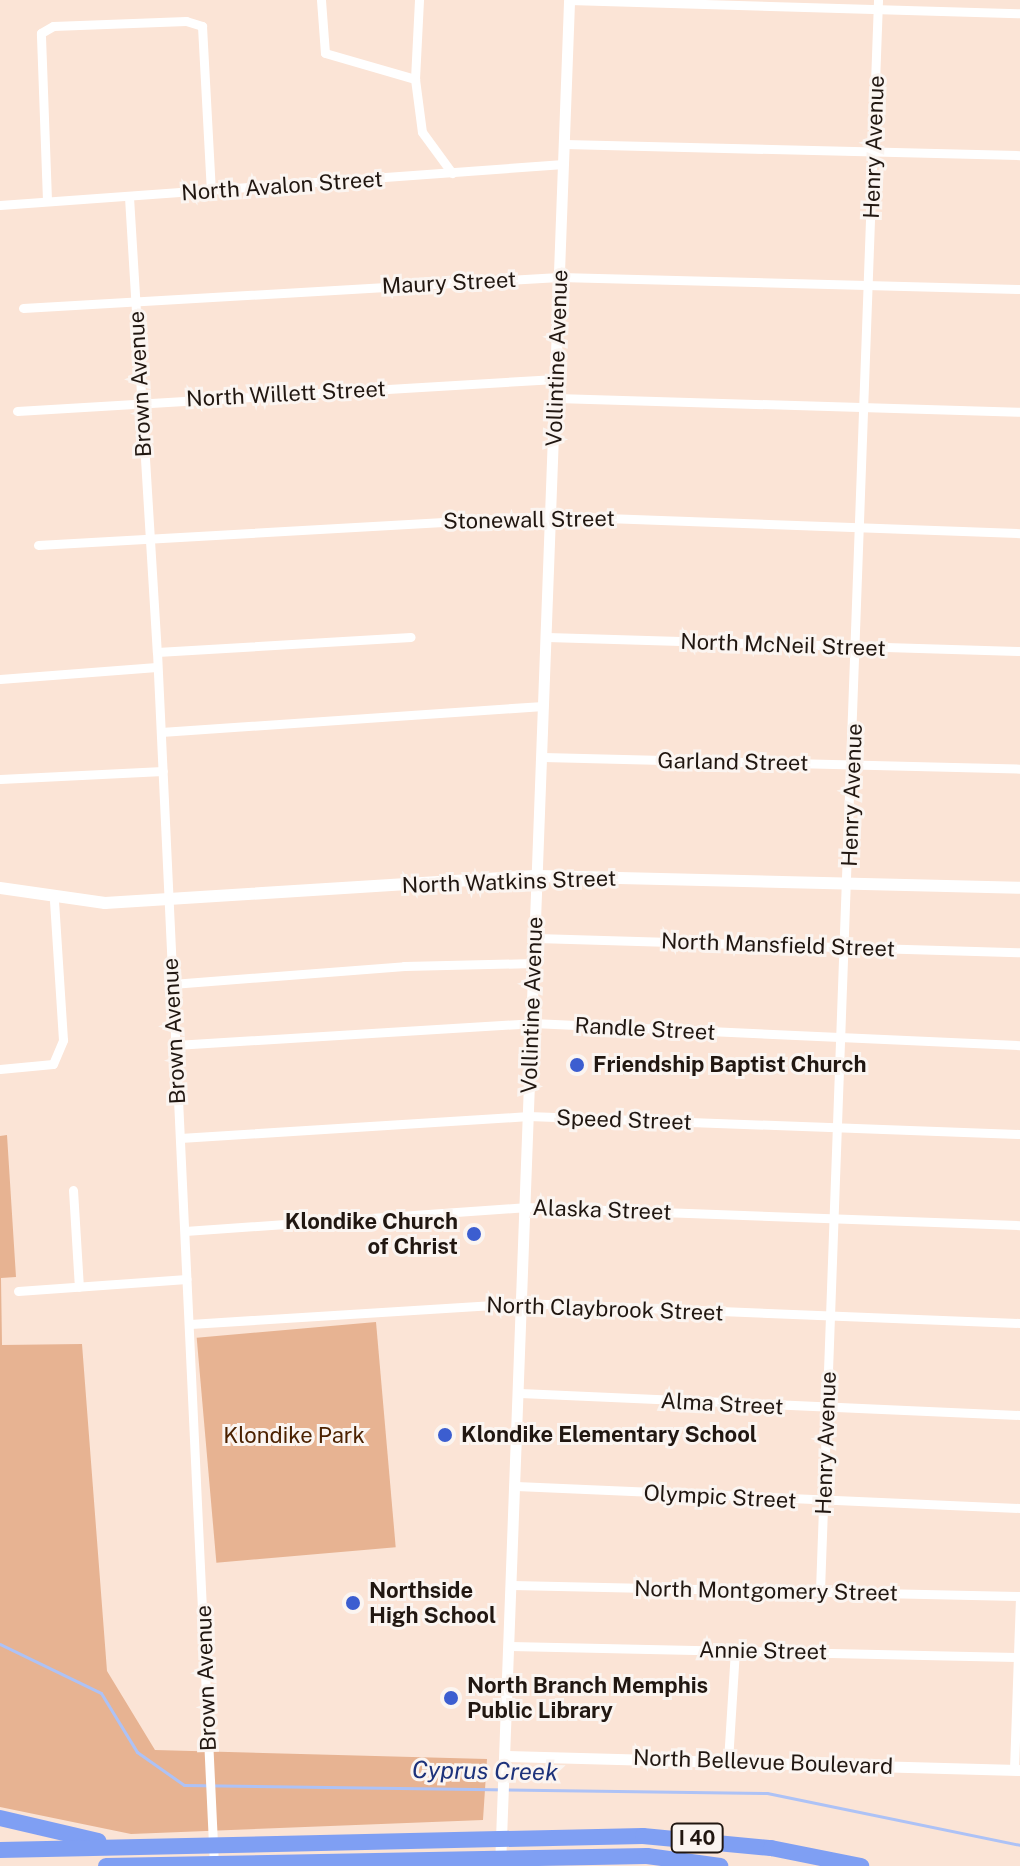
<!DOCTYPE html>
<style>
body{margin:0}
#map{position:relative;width:1020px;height:1866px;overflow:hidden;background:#fbe4d6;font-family:"Public Sans",sans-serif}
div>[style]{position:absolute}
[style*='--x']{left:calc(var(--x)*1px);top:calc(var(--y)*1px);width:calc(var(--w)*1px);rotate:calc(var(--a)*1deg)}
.green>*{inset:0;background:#e7b392;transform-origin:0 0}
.stream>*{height:3px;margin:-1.5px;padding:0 1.5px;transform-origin:1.5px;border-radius:1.5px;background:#adc2f6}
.minor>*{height:9px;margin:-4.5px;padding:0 4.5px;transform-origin:4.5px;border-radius:4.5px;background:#fff}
.tertiary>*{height:11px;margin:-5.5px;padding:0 5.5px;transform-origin:5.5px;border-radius:5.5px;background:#fff}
.secondary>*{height:12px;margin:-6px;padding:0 6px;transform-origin:6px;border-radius:6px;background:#fff}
.motorway>*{height:16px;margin:-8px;padding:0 8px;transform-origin:8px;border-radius:8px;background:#7f9ff3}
.dots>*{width:22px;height:22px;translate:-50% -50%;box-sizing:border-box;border:4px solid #fbf5f1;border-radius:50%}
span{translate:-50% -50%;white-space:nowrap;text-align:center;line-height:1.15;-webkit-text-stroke:6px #fbf5f1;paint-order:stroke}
.shield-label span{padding:2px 6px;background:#fbf5f1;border:2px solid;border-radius:6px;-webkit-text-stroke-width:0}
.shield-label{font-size:20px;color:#211711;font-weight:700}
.street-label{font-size:22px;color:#211711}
.poi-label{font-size:22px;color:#211711;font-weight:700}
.left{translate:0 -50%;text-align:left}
.right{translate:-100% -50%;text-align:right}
.park-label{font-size:22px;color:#4c2201}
.water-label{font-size:24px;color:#1d327b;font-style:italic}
</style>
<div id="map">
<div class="green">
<div style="clip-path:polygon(7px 1135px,16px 1277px,1px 1278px,2px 1345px,82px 1344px,107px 1671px,155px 1750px,487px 1759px,483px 1820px,131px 1834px,0 1807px,0 1136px)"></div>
<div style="left:376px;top:1322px;width:226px;height:180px;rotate:85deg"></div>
</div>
<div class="stream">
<div style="--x:0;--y:1644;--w:112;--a:25.9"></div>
<div style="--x:101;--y:1693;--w:69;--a:58.6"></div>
<div style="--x:137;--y:1752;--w:57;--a:35.1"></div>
<div style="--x:184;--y:1785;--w:583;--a:0.79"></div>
<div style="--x:767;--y:1793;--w:258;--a:11.6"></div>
</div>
<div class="minor">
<div style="--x:321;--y:0;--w:53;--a:85.7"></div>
<div style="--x:325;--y:53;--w:94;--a:16.1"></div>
<div style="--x:415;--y:79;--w:79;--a:-87.1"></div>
<div style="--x:569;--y:0;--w:451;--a:1.7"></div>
<div style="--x:415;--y:79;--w:53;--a:82.5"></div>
<div style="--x:422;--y:132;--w:51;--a:53.8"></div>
<div style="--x:564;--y:144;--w:456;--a:1.4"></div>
<div style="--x:129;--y:197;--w:456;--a:86.5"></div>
<div style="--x:157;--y:652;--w:1215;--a:87.31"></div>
<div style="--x:47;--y:200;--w:167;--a:-92.1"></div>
<div style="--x:41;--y:33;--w:14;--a:-30"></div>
<div style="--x:53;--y:26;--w:133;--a:-2.2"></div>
<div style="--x:186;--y:21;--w:17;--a:17"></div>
<div style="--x:202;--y:26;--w:166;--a:86.9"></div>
<div style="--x:0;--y:205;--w:565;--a:-4.16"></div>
<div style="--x:23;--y:308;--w:537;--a:-3.31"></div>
<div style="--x:559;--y:277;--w:461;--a:1.5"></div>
<div style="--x:556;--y:398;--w:464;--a:1.7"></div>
<div style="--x:17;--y:411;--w:540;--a:-3.4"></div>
<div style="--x:38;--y:545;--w:514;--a:-3.24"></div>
<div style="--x:551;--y:516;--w:469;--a:2.1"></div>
<div style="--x:547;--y:637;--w:473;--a:1.7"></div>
<div style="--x:157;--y:652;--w:254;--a:-3.4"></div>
<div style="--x:0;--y:679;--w:157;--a:-4.4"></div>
<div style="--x:161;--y:732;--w:383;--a:-3.9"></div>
<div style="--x:543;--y:757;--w:477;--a:1.4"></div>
<div style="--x:0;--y:779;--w:163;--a:-2.8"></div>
<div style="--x:536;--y:938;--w:484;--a:1.7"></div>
<div style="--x:172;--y:984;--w:233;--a:-4.4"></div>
<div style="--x:404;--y:966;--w:130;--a:-1.3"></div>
<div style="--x:175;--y:1045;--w:358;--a:-3.5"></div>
<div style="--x:532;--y:1023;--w:488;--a:2.6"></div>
<div style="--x:0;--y:1069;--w:53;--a:-5.4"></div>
<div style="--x:53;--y:1064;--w:26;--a:-67"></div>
<div style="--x:63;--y:1040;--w:141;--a:-93.7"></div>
<div style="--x:180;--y:1138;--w:349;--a:-3.6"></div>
<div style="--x:528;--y:1116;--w:492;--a:2.1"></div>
<div style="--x:73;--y:1190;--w:97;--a:86.5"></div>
<div style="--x:185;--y:1231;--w:340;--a:-4"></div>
<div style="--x:524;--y:1207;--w:496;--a:2.1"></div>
<div style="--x:18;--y:1291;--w:169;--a:-4.1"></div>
<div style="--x:190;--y:1324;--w:332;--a:-3.6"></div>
<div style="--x:521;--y:1303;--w:499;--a:2.3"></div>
<div style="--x:520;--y:1393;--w:500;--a:2.52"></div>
<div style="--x:516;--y:1486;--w:504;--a:2.5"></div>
<div style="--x:512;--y:1585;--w:508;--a:1.24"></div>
<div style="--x:820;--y:1590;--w:1591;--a:-87.91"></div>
<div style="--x:510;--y:1646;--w:506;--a:1.25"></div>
<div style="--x:728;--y:1761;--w:112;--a:-86.4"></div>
<div style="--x:1014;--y:1769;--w:169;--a:-88"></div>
</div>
<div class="tertiary">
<div style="--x:506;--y:1756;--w:514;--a:1.56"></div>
<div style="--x:500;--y:1866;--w:1867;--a:-87.88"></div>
</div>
<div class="secondary">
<div style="--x:0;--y:888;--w:106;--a:8.1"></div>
<div style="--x:105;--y:903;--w:433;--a:-3.6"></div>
<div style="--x:537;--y:876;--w:483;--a:1.4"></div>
</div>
<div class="motorway">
<div style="--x:0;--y:1818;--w:101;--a:13.2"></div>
<div style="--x:0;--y:1850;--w:643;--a:-1.25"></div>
<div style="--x:643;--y:1836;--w:129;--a:5.4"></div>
<div style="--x:771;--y:1848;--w:92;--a:11.3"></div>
<div style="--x:106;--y:1866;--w:541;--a:-1.06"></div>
<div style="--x:647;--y:1856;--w:74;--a:7.8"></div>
</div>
<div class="dots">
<div style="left:577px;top:1065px;background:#3c5ed0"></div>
<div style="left:474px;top:1234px;background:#3c5ed0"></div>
<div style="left:445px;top:1435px;background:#3c5ed0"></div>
<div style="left:353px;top:1603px;background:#3c5ed0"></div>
<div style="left:451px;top:1698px;background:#3c5ed0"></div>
</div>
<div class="shield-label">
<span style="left:697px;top:1838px">I 40</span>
</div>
<div class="street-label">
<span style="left:874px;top:147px;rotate:-88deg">Henry Avenue</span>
<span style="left:282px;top:186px;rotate:-4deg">North Avalon Street</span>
<span style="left:449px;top:283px;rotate:-3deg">Maury Street</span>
<span style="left:557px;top:358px;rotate:-88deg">Vollintine Avenue</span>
<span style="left:140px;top:384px;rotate:-93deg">Brown Avenue</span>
<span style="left:286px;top:394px;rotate:-3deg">North Willett Street</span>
<span style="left:529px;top:520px;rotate:-1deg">Stonewall Street</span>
<span style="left:783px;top:645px;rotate:2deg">North McNeil Street</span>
<span style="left:733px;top:762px;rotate:1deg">Garland Street</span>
<span style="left:852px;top:795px;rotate:-88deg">Henry Avenue</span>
<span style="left:509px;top:882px;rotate:-2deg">North Watkins Street</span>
<span style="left:778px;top:945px;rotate:2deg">North Mansfield Street</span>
<span style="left:532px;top:1005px;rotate:-88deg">Vollintine Avenue</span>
<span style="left:645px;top:1029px;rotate:3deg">Randle Street</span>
<span style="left:174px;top:1031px;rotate:-93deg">Brown Avenue</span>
<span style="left:624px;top:1120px;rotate:2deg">Speed Street</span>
<span style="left:602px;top:1210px;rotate:2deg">Alaska Street</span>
<span style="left:605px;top:1309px;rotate:2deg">North Claybrook Street</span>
<span style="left:722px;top:1404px;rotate:3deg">Alma Street</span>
<span style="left:826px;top:1443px;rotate:-88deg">Henry Avenue</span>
<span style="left:720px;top:1497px;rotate:3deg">Olympic Street</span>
<span style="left:766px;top:1591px;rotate:1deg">North Montgomery Street</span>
<span style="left:763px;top:1651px;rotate:1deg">Annie Street</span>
<span style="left:206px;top:1678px;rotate:-92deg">Brown Avenue</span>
<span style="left:763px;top:1762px;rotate:2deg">North Bellevue Boulevard</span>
</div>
<div class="poi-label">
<span class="left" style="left:593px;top:1065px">Friendship Baptist Church</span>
<span class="right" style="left:458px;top:1234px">Klondike Church<br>of Christ</span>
<span class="left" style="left:461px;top:1435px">Klondike Elementary School</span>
<span class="left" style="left:369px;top:1603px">Northside<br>High School</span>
<span class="left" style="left:467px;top:1698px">North Branch Memphis<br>Public Library</span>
</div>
<div class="park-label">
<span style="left:294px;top:1436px">Klondike Park</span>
</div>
<div class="water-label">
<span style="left:485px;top:1771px;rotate:1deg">Cyprus Creek</span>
</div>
</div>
